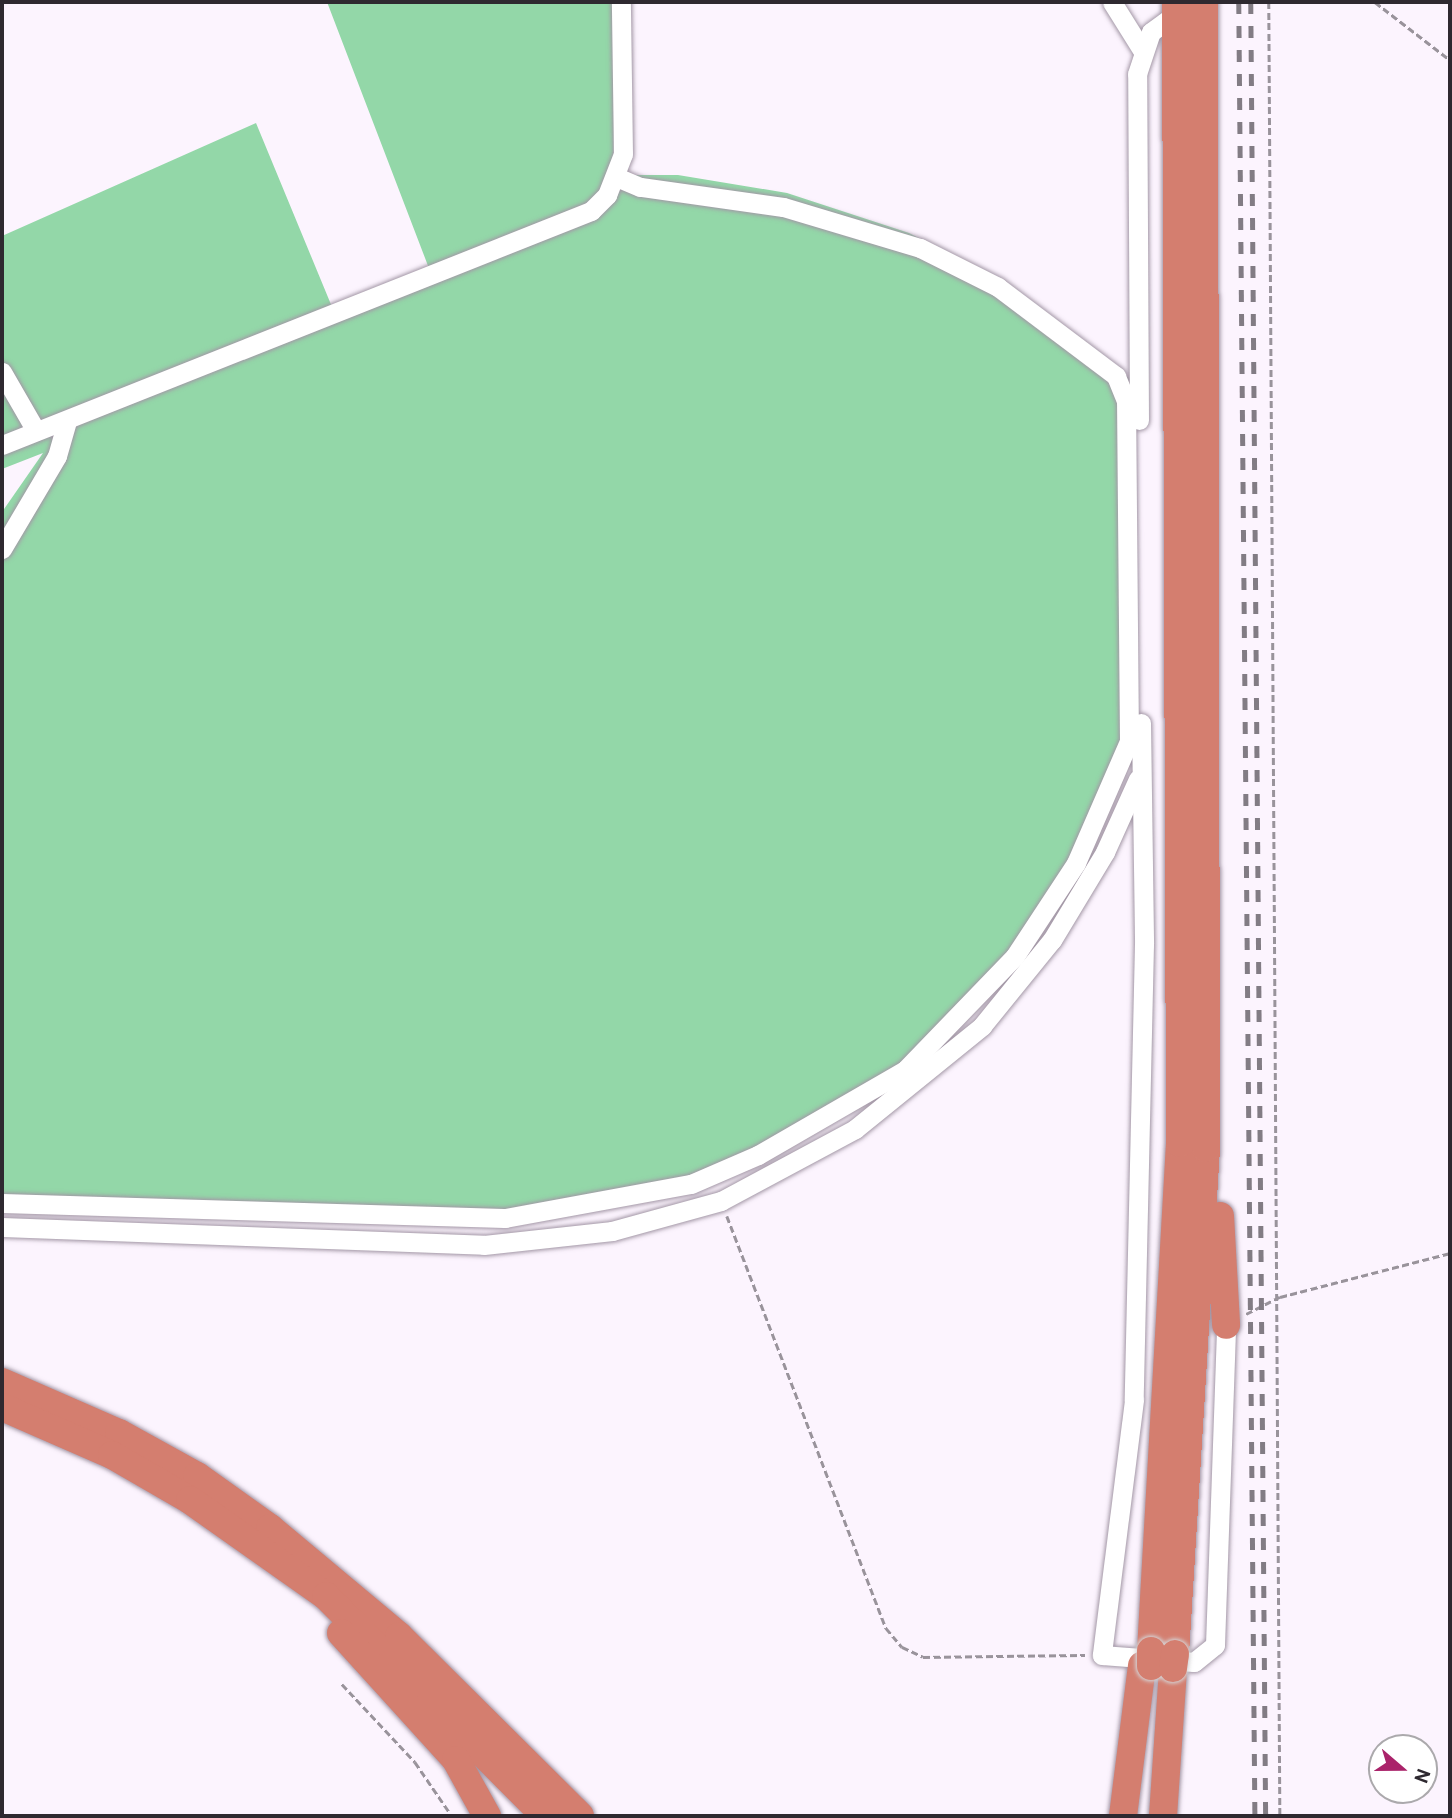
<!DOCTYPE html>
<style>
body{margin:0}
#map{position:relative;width:1452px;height:1818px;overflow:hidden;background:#fcf4fe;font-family:Overpass,sans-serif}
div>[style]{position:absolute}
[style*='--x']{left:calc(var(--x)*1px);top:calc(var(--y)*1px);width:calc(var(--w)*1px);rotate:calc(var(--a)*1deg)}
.green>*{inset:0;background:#93d7a8}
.path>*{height:2.5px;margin-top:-1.25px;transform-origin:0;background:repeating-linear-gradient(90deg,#99939b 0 7px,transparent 0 10.5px)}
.roads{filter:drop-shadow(0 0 2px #a397a6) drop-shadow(0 0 2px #a397a6)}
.minor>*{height:19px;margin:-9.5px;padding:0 9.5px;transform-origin:9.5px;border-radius:9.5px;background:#fff}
.highway>*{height:28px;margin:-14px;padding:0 14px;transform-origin:14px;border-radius:14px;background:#d47e6f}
.rail>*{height:4.5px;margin-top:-2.25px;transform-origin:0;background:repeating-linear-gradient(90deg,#827c84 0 12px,transparent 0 24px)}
.bridges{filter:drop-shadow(0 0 2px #d5d4d6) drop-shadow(0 0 2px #d5d4d6)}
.highway-bridge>*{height:28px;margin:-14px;padding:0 14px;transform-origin:14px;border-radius:14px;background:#d47e6f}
span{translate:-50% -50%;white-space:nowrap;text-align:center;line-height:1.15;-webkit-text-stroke:7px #fff;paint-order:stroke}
.frame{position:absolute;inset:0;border:4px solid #2e2930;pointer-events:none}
.north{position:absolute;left:1368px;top:1734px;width:70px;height:70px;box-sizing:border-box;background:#fff;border:2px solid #aba9ac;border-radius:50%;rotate:110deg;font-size:19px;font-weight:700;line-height:28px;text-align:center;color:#2e2930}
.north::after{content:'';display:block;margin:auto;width:24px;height:32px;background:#aa236a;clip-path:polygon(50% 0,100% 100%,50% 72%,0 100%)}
</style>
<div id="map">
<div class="green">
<div style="clip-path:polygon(327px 2px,617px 2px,613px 175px,678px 175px,787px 193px,909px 233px,990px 274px,1133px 381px,1136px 744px,1014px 965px,943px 1044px,910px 1071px,653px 1199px,513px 1224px,2px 1209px,2px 512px,43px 453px,2px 469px,2px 236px,256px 123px,337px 319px,430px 271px)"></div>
</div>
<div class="path">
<div style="--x:1269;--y:2;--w:1814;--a:89.65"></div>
<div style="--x:1375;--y:2;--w:95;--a:37.7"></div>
<div style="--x:727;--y:1216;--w:442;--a:68.9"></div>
<div style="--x:886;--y:1628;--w:25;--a:50"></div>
<div style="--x:902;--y:1647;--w:23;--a:25"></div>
<div style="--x:923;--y:1657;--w:162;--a:-0.7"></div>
<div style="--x:1246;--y:1314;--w:38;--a:-27"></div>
<div style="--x:1280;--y:1297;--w:176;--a:-14.5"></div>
<div style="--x:342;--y:1684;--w:107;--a:46.9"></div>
<div style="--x:415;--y:1762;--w:65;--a:55.6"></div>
</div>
<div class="roads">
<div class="minor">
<div style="--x:1112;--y:2;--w:57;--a:58"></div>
<div style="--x:2;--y:372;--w:68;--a:60"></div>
<div style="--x:1139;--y:420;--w:346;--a:-90.3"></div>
<div style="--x:1137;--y:74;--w:44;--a:-71.6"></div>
<div style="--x:1151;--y:32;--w:31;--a:-36"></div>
<div style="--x:2;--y:445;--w:634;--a:-21.67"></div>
<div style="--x:591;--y:211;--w:23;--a:-45"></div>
<div style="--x:607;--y:195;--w:44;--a:-68.7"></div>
<div style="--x:623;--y:154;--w:152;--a:-90.8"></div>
<div style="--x:2;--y:549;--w:108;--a:-59.4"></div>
<div style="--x:57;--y:456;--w:37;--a:-74"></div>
<div style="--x:1141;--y:723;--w:221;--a:89.2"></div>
<div style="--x:1144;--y:944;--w:456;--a:91.3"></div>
<div style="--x:1134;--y:1400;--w:257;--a:97.2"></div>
<div style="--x:1102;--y:1655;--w:92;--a:4.4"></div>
<div style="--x:1194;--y:1662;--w:27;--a:-39"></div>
<div style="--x:1215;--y:1645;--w:320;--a:-88"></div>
<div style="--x:2;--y:1203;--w:503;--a:1.71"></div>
<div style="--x:505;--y:1218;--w:189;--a:-10.4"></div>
<div style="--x:691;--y:1184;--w:73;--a:-23.4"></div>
<div style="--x:758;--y:1155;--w:170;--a:-30"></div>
<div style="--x:905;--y:1070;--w:158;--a:-46"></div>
<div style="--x:1015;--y:956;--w:111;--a:-56.7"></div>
<div style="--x:1076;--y:863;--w:133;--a:-66.5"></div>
<div style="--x:1129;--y:741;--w:340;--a:-90.5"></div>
<div style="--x:1126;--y:401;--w:27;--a:-112"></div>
<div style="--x:1116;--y:376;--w:148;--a:-143"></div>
<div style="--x:998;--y:287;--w:87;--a:-153.4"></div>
<div style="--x:920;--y:248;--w:143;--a:-163.3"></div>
<div style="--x:783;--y:207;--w:144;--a:-172"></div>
<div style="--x:640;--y:187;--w:25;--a:-157"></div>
<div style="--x:2;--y:1227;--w:482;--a:2.1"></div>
<div style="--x:484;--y:1245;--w:129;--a:-6.2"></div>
<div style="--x:612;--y:1231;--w:113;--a:-15.4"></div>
<div style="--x:721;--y:1201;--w:152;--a:-28.2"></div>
<div style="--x:855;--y:1129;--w:164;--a:-39"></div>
<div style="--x:982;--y:1026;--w:111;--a:-50.9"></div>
<div style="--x:1052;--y:940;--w:103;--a:-58.9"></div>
<div style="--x:1105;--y:852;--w:80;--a:-65.7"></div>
</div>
<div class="highway">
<div style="--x:1220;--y:1216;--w:109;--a:86.8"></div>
<div style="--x:2;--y:1382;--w:128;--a:23.6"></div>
<div style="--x:119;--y:1433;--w:89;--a:28.9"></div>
<div style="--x:197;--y:1476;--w:90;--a:35.5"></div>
<div style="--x:270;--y:1528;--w:168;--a:39.9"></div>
<div style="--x:399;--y:1636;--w:255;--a:44.8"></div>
<div style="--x:2;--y:1407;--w:120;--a:23.6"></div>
<div style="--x:112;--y:1455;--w:90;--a:30"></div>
<div style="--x:190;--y:1500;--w:166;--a:35.2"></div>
<div style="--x:326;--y:1596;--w:310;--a:45.1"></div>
<div style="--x:341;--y:1633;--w:171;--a:47.8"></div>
<div style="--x:456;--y:1760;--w:64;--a:61"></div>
<div style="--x:1151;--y:1651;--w:509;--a:-86.73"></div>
<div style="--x:1180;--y:1143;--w:1141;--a:-90.2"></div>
<div style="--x:1175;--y:1654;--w:507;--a:-86.49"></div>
<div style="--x:1206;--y:1148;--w:1146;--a:-90.1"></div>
<div style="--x:1123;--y:1816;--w:152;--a:-82.8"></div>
<div style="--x:1163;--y:1816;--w:148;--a:-86.1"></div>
</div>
</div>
<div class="rail">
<div style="--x:1239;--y:2;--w:1814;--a:89.49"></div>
<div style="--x:1251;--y:2;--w:1814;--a:89.53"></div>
</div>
<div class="bridges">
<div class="highway-bridge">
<div style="--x:1151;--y:1666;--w:15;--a:-90"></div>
<div style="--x:1173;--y:1668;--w:14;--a:-82"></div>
</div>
</div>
<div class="frame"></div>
<div class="north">N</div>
</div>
